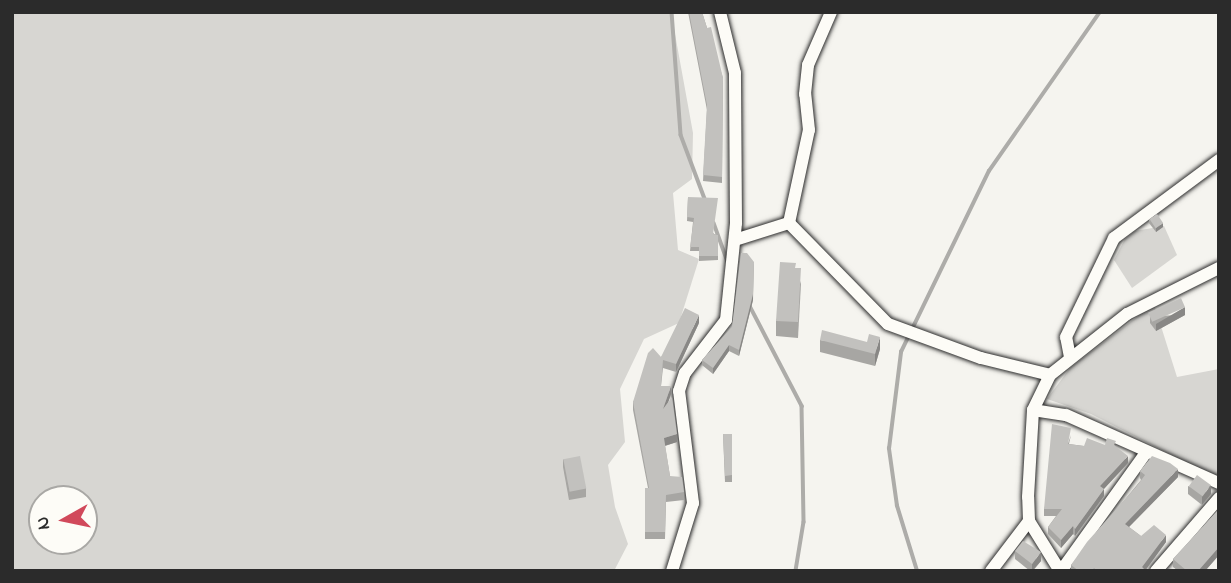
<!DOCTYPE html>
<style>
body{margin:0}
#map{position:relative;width:1231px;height:583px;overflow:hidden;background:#f5f4ef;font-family:"Indie Flower",sans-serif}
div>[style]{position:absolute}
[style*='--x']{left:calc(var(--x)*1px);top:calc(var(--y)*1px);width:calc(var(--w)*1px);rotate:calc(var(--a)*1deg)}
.green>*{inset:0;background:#d7d6d2}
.stream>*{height:3.5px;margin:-1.75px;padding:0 1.75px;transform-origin:1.75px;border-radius:1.75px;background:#adaca9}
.roads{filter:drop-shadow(0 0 2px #2b2b2b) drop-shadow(0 0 2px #2b2b2b)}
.minor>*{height:12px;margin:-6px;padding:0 6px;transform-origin:6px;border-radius:6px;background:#fdfcf7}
.wall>*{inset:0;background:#a7a6a3}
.shaded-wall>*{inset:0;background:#888785}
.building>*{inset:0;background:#c2c1be;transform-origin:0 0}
span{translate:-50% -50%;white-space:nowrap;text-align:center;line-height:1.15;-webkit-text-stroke:6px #fdfcf7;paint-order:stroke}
.frame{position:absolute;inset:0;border:14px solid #2b2b2b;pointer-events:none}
.north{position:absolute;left:28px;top:485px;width:70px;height:70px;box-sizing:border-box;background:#fdfcf7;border:2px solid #a9a8a5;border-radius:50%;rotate:261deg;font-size:19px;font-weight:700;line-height:28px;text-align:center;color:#2b2b2b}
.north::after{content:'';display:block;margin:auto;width:24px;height:32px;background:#d1495b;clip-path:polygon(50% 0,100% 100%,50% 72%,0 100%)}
</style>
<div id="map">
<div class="green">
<div style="clip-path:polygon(evenodd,12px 12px,671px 12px,693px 133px,692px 179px,673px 193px,678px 250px,699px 259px,679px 323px,644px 339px,620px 389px,625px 442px,608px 465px,615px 507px,628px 544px,614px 571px,12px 571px,12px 12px,42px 499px,84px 499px,84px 541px,42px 541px,42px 499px)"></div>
<div style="clip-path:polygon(1164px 226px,1177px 255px,1132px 288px,1114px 260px,1125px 239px,1135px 231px)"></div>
<div style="clip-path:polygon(1154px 304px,1177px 377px,1219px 369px,1219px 479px,1091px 414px,1047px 399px,1070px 368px)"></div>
</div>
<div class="stream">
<div style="--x:672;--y:12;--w:123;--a:85.8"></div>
<div style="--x:681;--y:135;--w:68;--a:69.4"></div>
<div style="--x:714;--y:223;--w:41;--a:70.3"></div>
<div style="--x:750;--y:306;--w:113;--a:62.5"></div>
<div style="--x:802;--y:406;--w:116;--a:89"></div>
<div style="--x:804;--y:522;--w:50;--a:99.3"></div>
<div style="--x:917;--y:571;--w:68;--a:-107.1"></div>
<div style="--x:897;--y:506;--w:58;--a:-98"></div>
<div style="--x:889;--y:449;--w:98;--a:-82.9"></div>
<div style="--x:901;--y:352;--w:201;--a:-64.1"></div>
<div style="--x:989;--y:171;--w:194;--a:-55.1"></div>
</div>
<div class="roads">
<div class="minor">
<div style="--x:789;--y:223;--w:141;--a:45.6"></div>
<div style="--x:888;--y:324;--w:99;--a:20.1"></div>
<div style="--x:981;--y:358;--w:71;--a:13.8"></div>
<div style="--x:789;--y:223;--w:95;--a:-77.9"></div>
<div style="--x:809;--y:130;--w:36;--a:-96"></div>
<div style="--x:805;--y:94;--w:29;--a:-84"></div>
<div style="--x:808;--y:65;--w:58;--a:-66.5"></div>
<div style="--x:735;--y:240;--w:57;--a:-17.5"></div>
<div style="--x:1070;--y:357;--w:20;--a:-101"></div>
<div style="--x:1066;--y:337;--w:110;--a:-64.1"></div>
<div style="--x:1114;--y:238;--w:131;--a:-36.6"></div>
<div style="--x:1033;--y:410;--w:33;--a:9"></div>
<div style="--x:1066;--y:415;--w:167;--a:24"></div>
<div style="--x:672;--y:571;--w:71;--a:-72.8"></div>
<div style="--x:693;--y:503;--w:113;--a:-97.1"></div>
<div style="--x:679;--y:391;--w:19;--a:-72"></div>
<div style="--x:685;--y:373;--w:67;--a:-52.3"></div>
<div style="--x:726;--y:320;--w:98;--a:-84.1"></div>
<div style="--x:736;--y:223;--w:150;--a:-90.4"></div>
<div style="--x:735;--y:73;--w:63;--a:-103.8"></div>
<div style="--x:991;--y:571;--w:63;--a:-52.8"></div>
<div style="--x:1060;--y:571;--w:59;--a:-121.8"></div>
<div style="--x:1029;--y:521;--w:24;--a:-92"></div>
<div style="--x:1028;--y:497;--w:87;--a:-86.7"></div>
<div style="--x:1033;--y:410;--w:39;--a:-64"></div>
<div style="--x:1050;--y:375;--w:98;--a:-38.4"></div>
<div style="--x:1127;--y:314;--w:103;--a:-26.6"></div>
<div style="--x:1061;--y:571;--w:144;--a:-54.3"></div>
<div style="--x:1156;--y:571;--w:96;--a:-49.2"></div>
</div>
</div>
<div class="wall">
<div style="clip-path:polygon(688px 12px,702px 12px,723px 78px,722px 183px,703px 181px,707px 110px)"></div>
<div style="clip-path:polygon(688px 197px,714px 234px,718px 235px,718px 260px,699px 261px,699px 251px,690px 251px,693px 222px,687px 221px)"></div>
<div style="clip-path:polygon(1149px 219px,1163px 227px,1156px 232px,1149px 223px)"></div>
<div style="clip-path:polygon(754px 262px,753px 300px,739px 356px,729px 351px,713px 374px,702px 365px,702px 360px,732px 327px)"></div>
<div style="clip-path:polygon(796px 268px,801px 284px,798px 338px,776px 336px,776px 321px)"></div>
<div style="clip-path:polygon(1185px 315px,1156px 331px,1150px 323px,1150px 316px)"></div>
<div style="clip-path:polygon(699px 323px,676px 372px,663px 368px,661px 386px,671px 394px,668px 403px,677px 442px,665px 446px,670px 476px,684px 492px,684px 500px,666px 502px,665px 539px,645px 539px,645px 488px,648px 488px,633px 410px,633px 402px,661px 357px)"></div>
<div style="clip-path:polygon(820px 340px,880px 349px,875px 366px,820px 352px)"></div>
<div style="clip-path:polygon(723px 434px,732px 434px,732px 482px,725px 482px)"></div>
<div style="clip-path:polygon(1071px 435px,1069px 444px,1084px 446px,1116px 446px,1128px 463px,1104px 489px,1104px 496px,1075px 536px,1073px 534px,1061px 548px,1048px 534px,1048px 527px,1056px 516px,1044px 516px,1044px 509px)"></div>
<div style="clip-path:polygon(563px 459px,586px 488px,586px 497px,569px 500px,563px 467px)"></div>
<div style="clip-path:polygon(1140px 471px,1178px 477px,1129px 527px,1141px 536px,1166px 542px,1145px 570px,1146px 571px,1071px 571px,1071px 565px,1141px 480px,1140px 478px)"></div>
<div style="clip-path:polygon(1188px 486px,1211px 494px,1202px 505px,1188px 494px)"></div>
<div style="clip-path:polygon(1219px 509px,1219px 555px,1205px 571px,1178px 571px,1173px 567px,1173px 559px)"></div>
<div style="clip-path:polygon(1015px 551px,1041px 561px,1033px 571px,1030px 571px,1015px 559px)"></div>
</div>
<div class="shaded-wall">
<div style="clip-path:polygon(1163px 223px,1163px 227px,1156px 232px,1156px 228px)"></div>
<div style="clip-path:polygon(753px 294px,753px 300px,739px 356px,739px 350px)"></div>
<div style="clip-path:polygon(1185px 307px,1185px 315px,1156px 331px,1156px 324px)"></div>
<div style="clip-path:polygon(699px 315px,699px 323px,676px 372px,676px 364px)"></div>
<div style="clip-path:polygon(880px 337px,880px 349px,875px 366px,875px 354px)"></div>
<div style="clip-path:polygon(729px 345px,729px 351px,713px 374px,713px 368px)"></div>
<div style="clip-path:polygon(671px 386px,671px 394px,663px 417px,663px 409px)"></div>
<div style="clip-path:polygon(677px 434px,677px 442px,664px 446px,664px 438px)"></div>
<div style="clip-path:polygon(1128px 456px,1128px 463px,1100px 493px,1100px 486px)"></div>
<div style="clip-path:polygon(1178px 469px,1178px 477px,1125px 531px,1125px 524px)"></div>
<div style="clip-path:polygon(1211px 485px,1211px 494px,1202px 505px,1202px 497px)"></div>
<div style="clip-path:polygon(1104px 489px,1104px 496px,1075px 536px,1075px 529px)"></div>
<div style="clip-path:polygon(1073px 526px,1073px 534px,1061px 548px,1061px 540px)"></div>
<div style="clip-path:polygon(1166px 535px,1166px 542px,1145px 571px,1142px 567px)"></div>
<div style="clip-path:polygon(1219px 547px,1219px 555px,1205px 571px,1198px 571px)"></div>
<div style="clip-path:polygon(1041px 552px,1041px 561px,1032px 571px,1032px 564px)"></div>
</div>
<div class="building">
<div style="clip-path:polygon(689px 12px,702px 12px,707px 28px,711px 27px,723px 78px,722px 177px,703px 175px,707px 105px)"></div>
<div style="clip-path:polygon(688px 197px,718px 198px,713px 234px,718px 235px,718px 256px,699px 256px,699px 247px,690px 247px,694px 218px,687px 217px)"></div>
<div style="left:1157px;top:214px;width:11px;height:9px;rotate:56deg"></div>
<div style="clip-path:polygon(741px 253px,747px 253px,754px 262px,753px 294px,739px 350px,729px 345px,713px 368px,702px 360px,732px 327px)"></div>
<div style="clip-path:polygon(780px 262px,796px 263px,795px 268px,801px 268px,798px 322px,776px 321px)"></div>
<div style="left:1181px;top:298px;width:10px;height:36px;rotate:66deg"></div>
<div style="clip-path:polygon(685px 308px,699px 315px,676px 364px,663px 360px,661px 386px,671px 386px,663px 409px,672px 397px,677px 434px,664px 438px,670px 476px,682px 477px,684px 492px,666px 495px,665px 532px,645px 532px,645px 488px,649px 488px,633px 402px,648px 353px,653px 348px,661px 357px)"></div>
<div style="clip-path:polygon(822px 330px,867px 342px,869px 334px,880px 337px,875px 354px,820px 340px)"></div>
<div style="clip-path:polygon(1052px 424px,1071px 428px,1068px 444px,1084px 446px,1087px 438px,1105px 445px,1107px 438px,1116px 441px,1114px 445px,1128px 456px,1100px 486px,1104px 489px,1075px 529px,1073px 526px,1061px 540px,1048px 527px,1062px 509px,1044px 509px)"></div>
<div style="clip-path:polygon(723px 434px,732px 434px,732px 475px,725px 476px)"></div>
<div style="left:580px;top:456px;width:33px;height:17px;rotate:79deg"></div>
<div style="clip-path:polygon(1152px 456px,1170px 463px,1178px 469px,1125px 524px,1141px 536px,1154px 525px,1166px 535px,1142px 567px,1146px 571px,1097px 571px,1094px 568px,1092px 571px,1079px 571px,1071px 565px,1087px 542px,1136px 487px,1145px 475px,1140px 471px)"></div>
<div style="left:1197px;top:475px;width:17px;height:14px;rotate:36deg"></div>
<div style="clip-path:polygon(1219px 509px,1219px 547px,1198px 571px,1187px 571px,1173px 559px)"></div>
<div style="clip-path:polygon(1023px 541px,1041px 552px,1032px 564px,1015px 551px)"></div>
</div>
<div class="frame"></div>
<div class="north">N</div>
</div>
